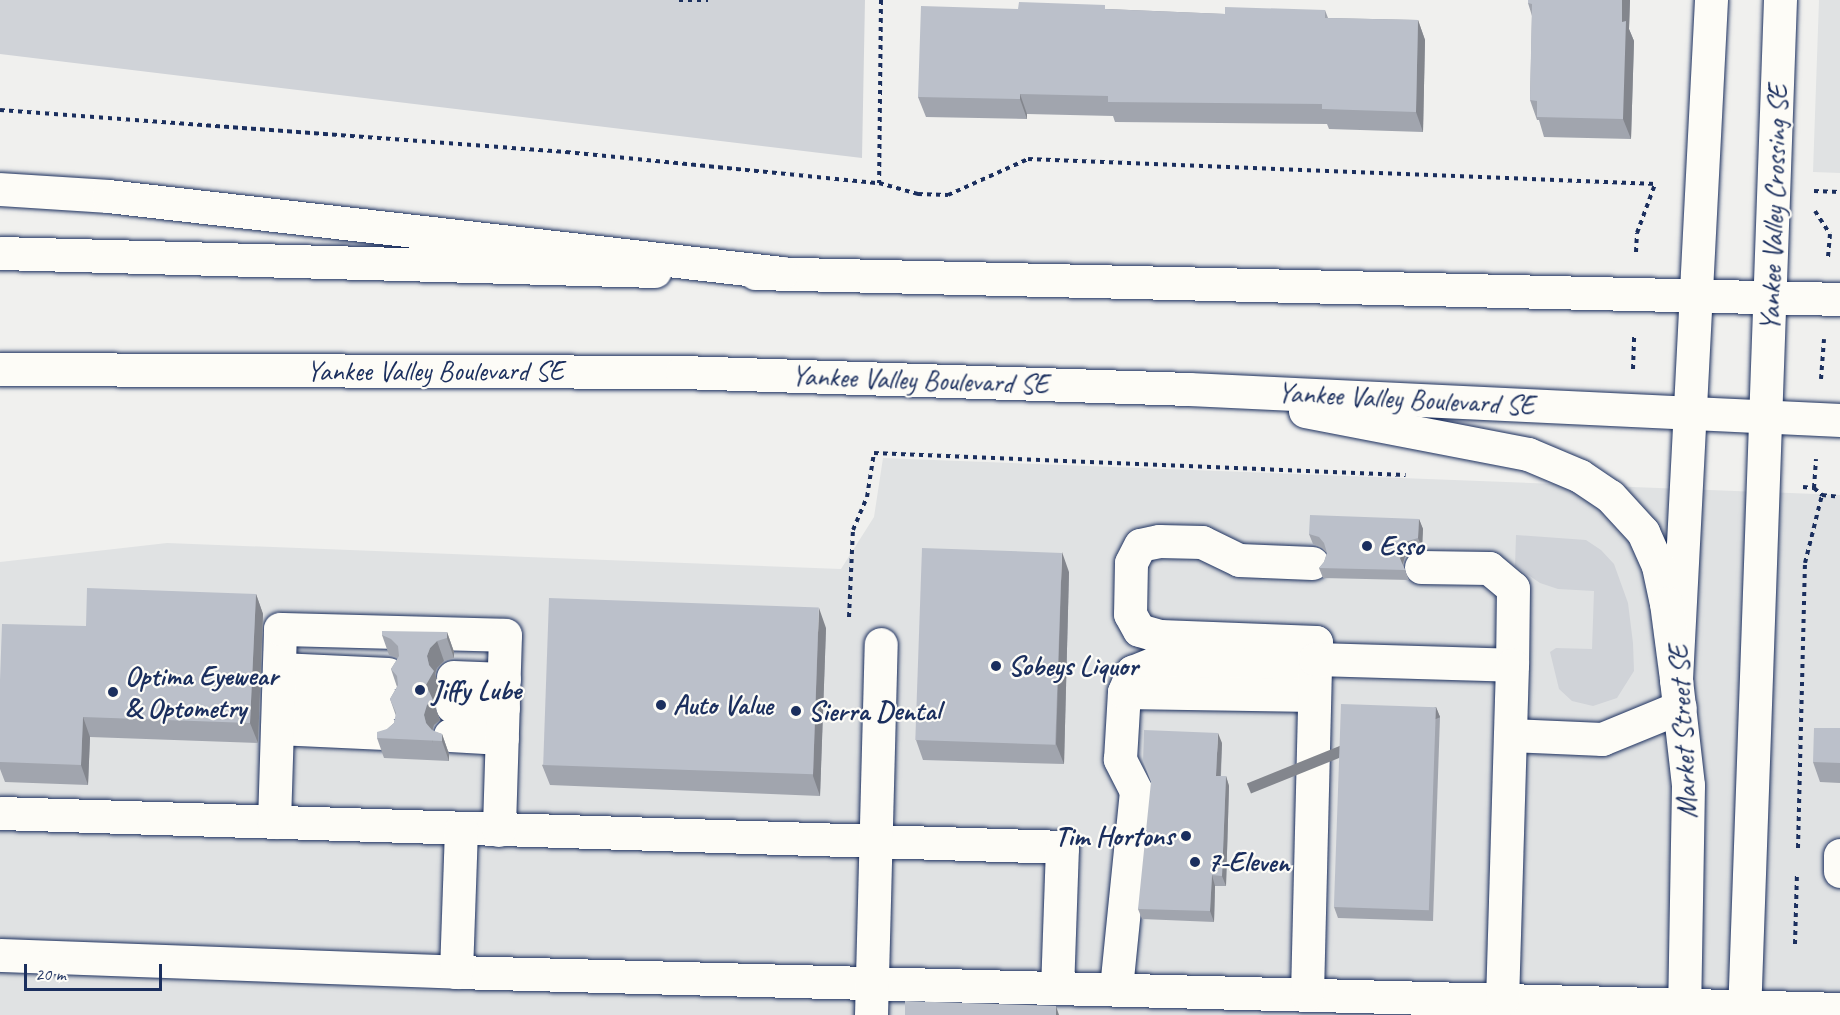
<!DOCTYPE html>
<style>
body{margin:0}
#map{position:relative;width:1840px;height:1015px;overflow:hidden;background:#f0f0ee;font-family:Caveat,sans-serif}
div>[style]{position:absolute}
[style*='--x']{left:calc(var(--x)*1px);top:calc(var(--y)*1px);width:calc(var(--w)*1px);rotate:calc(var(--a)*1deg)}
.built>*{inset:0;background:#e0e2e3}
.green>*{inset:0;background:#d0d3d8}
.path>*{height:4px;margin-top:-2px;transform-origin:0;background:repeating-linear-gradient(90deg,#1b2f5e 0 4.5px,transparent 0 9px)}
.roads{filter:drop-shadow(0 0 2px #1b2f5e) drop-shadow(0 0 2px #1b2f5e)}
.minor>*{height:33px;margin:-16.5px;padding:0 16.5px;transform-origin:16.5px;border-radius:16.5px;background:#fdfcf7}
.major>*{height:33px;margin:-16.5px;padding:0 16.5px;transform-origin:16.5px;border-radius:16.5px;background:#fdfcf7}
.highway>*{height:33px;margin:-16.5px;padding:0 16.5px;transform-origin:16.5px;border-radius:16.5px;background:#fdfcf7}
.wall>*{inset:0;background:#a1a5ae}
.shaded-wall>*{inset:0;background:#83868d;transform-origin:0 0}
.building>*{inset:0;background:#bbc0ca;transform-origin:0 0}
.dots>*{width:16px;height:16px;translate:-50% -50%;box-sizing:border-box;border:3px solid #fdfcf7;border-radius:50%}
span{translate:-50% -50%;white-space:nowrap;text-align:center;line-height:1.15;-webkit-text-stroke:4.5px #fdfcf7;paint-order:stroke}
.street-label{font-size:28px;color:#1b2f5e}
.poi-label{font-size:28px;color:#1b2f5e;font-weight:700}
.left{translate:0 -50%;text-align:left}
.right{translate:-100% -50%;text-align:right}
.scale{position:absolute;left:24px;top:964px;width:138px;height:27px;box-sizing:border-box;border:3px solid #1b2f5e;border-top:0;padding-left:8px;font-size:18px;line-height:21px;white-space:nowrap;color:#1b2f5e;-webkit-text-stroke:4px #fdfcf7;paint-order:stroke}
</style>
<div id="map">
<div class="built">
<div style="clip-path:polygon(1819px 0,1840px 0,1840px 173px,1813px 172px)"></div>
<div style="clip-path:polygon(883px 458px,1840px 495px,1840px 1015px,0 1015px,0 562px,167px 543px,841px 569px,874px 517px)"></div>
</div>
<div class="green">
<div style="clip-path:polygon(0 0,865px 0,862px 158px,0 54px)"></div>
<div style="clip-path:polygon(1516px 535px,1586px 540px,1601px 550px,1614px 564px,1628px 603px,1633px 643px,1634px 671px,1617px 698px,1593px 706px,1572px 701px,1559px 689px,1550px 652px,1556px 648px,1592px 649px,1594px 591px,1558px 589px,1540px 583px,1515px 566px)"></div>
</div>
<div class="path">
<div style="--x:679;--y:0;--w:29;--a:0"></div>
<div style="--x:881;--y:0;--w:183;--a:90.6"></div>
<div style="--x:879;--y:183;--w:41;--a:15.8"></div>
<div style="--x:918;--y:194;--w:30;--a:2"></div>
<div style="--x:948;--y:195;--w:88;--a:-24.2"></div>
<div style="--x:1028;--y:159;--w:629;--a:2.28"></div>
<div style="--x:0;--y:110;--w:568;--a:4.24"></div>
<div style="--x:566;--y:152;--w:314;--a:5.7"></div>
<div style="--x:1814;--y:191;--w:26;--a:2"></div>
<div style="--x:1815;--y:211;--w:27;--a:57"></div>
<div style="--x:1830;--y:234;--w:25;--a:95"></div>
<div style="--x:1636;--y:252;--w:19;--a:-87"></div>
<div style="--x:1637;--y:233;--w:52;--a:-69.8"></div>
<div style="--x:1633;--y:369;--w:34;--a:-88"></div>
<div style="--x:1821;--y:379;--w:40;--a:-85.7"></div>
<div style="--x:1803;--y:487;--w:11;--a:5"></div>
<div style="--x:1814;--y:488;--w:11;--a:41"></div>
<div style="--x:1814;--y:488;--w:29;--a:-86"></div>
<div style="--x:849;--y:617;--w:87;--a:-87.4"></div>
<div style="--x:853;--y:530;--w:36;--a:-67"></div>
<div style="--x:867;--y:497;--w:45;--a:-81"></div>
<div style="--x:874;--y:453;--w:532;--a:2.37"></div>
<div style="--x:1798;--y:848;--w:285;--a:-88.6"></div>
<div style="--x:1805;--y:563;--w:70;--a:-76"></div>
<div style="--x:1822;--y:495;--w:18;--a:6"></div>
<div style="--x:1795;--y:944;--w:71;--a:-88.4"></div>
</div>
<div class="roads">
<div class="minor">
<div style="--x:1312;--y:563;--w:73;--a:-177.6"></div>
<div style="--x:1239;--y:560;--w:41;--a:-154.1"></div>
<div style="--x:1202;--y:542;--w:43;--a:-178.7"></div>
<div style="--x:1159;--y:541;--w:19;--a:168"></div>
<div style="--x:1140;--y:545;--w:20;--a:117"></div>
<div style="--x:1131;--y:563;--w:51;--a:91.1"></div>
<div style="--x:1130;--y:614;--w:18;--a:61"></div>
<div style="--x:1139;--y:630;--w:22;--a:16"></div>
<div style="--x:1160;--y:636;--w:156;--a:2.2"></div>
<div style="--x:1316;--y:642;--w:17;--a:93"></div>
<div style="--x:1421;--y:567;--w:68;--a:0.8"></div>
<div style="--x:1489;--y:568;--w:31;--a:40"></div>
<div style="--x:1513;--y:588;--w:77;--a:90.7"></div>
<div style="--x:279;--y:669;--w:109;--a:2.6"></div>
<div style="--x:453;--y:677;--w:51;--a:2.2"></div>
<div style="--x:1124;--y:692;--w:22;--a:-68"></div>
<div style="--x:1132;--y:672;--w:24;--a:-22"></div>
<div style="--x:1154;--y:663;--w:161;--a:1.1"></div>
<div style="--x:278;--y:700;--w:109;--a:2.1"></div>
<div style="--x:452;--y:706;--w:51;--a:2.2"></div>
<div style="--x:277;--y:728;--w:108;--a:2.7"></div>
<div style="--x:450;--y:735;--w:52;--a:3.3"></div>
<div style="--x:1510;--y:735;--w:92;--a:2.5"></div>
<div style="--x:1602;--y:739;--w:84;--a:-22.3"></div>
<div style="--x:0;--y:813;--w:1063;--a:1.83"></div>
<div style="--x:1062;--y:847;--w:140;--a:92"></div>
<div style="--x:274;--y:822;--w:193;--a:-88.2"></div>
<div style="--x:280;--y:629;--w:225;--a:1.5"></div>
<div style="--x:505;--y:635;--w:195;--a:91.8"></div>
<div style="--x:1840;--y:855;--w:16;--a:90"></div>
<div style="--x:0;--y:955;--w:456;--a:2.1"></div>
<div style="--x:456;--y:972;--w:1384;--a:1.53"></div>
<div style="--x:456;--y:972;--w:143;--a:-88"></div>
<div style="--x:1116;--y:988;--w:198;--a:-84.2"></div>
<div style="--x:1136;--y:791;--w:36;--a:-117"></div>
<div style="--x:1120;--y:759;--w:67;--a:-86.6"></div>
<div style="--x:1124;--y:692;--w:190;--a:0.9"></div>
<div style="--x:1307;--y:994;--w:335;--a:-88.6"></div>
<div style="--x:1315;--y:659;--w:197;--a:1.7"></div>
<div style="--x:1512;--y:665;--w:335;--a:91.7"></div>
<div style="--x:871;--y:1015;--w:371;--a:-88.5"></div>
<div style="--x:1684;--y:1015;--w:230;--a:-89"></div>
<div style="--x:1688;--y:785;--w:107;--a:-96.5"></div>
<div style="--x:1676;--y:679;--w:680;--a:-87.05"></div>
<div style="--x:1744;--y:1015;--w:1016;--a:-87.97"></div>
</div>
<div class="major">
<div style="--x:0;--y:253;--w:655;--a:1.57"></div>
<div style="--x:755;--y:273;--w:1085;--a:1.37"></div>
<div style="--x:0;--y:369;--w:682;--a:0.25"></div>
<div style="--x:682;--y:372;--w:507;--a:1.92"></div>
<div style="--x:1189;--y:389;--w:652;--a:2.73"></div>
<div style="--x:1305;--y:411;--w:227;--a:10.9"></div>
<div style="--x:1528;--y:454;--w:56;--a:22.9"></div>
<div style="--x:1580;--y:476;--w:36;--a:34"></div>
<div style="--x:1610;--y:496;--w:49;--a:47.5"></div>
<div style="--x:1643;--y:532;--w:37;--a:66"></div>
<div style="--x:1658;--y:566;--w:38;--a:78"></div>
<div style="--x:1666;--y:603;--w:77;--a:82.5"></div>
</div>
<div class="highway">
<div style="--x:0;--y:189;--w:108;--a:3.7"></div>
<div style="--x:108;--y:196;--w:678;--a:6.52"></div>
</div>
</div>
<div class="wall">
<div style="clip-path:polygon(1528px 0,1630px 0,1629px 29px,1634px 41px,1631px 139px,1544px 137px,1539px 120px,1537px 120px,1530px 100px,1532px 16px,1528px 3px)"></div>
<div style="clip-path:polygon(1018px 9px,1107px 9px,1225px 14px,1325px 10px,1328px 18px,1418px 20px,1425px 40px,1423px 132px,1329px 129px,1327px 124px,1115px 122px,1113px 116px,1027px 114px,1027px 119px,926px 117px,918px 97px)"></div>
<div style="clip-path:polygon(1419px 519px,1423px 529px,1422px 548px,1411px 551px,1405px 557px,1403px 565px,1409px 580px,1323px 578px,1319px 568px,1324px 562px,1327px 553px,1322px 548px,1313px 544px,1309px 534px)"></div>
<div style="clip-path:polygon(1069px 572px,1064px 764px,923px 760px,916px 740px)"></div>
<div style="clip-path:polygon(256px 594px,263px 614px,258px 743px,90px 737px,88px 785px,5px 782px,0 769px,0 680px)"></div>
<div style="clip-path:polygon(826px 628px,820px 796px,550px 785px,542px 765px)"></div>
<div style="clip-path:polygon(447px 632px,454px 652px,454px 658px,444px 661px,437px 668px,435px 674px,441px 691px,434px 704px,440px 720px,434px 725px,432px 731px,442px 734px,449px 754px,449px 761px,384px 758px,377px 738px,394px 723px,396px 716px,390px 699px,397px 687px,391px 669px,398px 658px,389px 655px,382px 635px)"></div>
<div style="clip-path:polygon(1436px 707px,1440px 717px,1433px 921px,1338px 918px,1334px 907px)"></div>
<div style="clip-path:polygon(1840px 728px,1840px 783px,1820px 782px,1813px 762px)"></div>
<div style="clip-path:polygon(1222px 743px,1221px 776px,1226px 776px,1229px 786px,1226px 886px,1215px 886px,1214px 922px,1142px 919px,1138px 909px)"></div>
</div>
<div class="shaded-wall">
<div style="clip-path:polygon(1622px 0,1630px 0,1629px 29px,1634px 41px,1631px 139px,1623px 119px,1622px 22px)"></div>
<div style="clip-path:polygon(1418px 20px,1425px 40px,1423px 132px,1416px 112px)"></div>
<div style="clip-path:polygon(1020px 94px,1027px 114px,1027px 119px,1020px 99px)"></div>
<div style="clip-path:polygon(1419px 519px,1423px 529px,1422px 548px,1418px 538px)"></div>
<div style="clip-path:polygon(1408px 541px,1411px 551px,1405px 557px,1402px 566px,1399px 556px,1401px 546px)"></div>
<div style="clip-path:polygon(1062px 552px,1069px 572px,1064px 764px,1056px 744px)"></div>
<div style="clip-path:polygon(256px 594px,263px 614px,258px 743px,250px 723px)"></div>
<div style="clip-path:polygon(819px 608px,826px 628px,820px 796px,813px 776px)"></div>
<div style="clip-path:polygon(447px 632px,454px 652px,454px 658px,447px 638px)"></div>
<div style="clip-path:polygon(437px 641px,444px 661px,437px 668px,435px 674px,441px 691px,434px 704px,440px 720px,434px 725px,431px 735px,433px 743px,426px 723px,424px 715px,426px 685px,429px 665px,427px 656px,430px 648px)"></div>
<div style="left:1436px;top:707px;width:11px;height:204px;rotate:68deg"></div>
<div style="clip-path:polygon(83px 717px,90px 737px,88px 785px,81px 765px)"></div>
<div style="clip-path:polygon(1218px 733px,1222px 743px,1220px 786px,1216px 776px)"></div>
<div style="clip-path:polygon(442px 734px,449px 754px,449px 761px,442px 741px)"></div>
<div style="clip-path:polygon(1226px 776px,1229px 786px,1226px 886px,1222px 876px)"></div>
<div style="clip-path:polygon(1212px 875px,1215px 886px,1214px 922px,1210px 911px)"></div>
<div style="clip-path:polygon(1056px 1006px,1059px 1015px,1056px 1015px)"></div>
</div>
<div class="building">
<div style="clip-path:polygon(1528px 0,1622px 0,1622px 22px,1626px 21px,1623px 119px,1537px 117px,1537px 101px,1530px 100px,1532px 4px,1528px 3px)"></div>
<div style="clip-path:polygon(1019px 2px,1105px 5px,1105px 9px,1225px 14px,1225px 7px,1325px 10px,1325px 18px,1418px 20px,1416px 112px,1322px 109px,1322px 104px,1108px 102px,1108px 96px,1020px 94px,1020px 99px,918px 97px,921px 6px,1018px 9px)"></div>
<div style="clip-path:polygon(1310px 515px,1419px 519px,1418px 538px,1408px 541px,1401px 546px,1399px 556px,1405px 570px,1319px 568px,1324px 562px,1327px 553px,1324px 543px,1319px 537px,1309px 534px)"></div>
<div style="left:922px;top:548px;width:140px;height:192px;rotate:2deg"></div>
<div style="clip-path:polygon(87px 588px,256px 594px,250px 723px,83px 717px,81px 765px,0 762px,0 680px,2px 624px,86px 626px)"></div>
<div style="left:549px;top:598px;width:270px;height:167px;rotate:2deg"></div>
<div style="clip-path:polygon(382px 631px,447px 632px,447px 638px,437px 641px,430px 648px,427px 656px,429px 665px,434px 671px,426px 685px,433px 700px,427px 705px,424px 715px,426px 723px,432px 730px,442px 734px,442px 741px,377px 738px,377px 732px,387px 729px,394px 723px,396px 713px,390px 699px,398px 685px,397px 676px,391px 669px,399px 656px,398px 646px,391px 639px,382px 635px)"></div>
<div style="left:1341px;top:704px;width:95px;height:203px;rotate:2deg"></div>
<div style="clip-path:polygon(1814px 728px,1840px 728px,1840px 770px,1840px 763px,1813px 762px)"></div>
<div style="clip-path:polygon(1144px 730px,1218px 733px,1216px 776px,1226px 776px,1222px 876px,1212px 875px,1210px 911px,1138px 909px,1151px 782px,1143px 761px)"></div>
<div style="clip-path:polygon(905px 1001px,1056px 1006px,1056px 1015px,905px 1015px)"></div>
</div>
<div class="dots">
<div style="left:1367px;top:546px;background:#1b2f5e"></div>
<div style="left:996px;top:666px;background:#1b2f5e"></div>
<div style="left:420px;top:690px;background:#1b2f5e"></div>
<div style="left:113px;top:692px;background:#1b2f5e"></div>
<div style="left:661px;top:705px;background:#1b2f5e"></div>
<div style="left:796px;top:711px;background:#1b2f5e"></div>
<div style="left:1186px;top:836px;background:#1b2f5e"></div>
<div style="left:1195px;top:862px;background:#1b2f5e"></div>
</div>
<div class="street-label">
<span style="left:1774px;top:208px;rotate:-88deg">Yankee Valley Crossing SE</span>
<span style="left:435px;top:371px">Yankee Valley Boulevard SE</span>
<span style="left:920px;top:380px;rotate:2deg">Yankee Valley Boulevard SE</span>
<span style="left:1406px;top:399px;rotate:3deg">Yankee Valley Boulevard SE</span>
<span style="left:1683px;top:732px;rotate:-93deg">Market Street SE</span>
</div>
<div class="poi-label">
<span class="left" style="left:1379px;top:546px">Esso</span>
<span class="left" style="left:1008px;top:666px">Sobeys Liquor</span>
<span class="left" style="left:125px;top:692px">Optima Eyewear<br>&amp; Optometry</span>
<span class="left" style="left:432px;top:690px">Jiffy Lube</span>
<span class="left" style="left:673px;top:705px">Auto Value</span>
<span class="left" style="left:808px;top:711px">Sierra Dental</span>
<span class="right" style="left:1174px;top:836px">Tim Hortons</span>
<span class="left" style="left:1207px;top:862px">7-Eleven</span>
</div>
<div class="scale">20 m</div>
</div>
